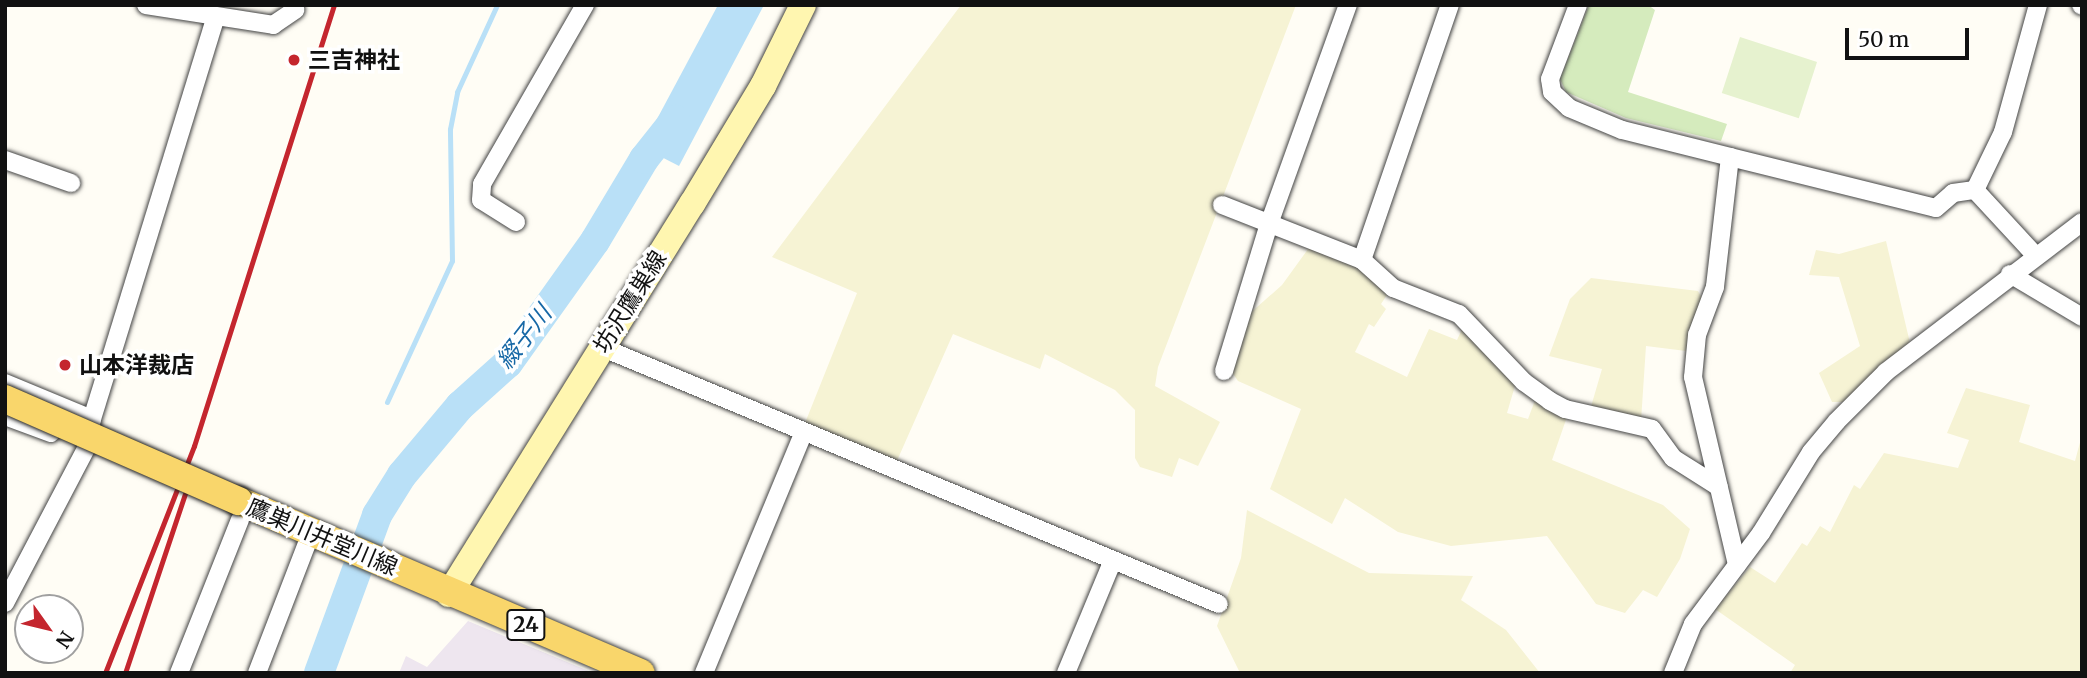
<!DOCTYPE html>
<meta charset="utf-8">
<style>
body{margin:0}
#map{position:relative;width:2087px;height:678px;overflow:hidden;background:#fffdf5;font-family:Merriweather,"Noto Sans JP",serif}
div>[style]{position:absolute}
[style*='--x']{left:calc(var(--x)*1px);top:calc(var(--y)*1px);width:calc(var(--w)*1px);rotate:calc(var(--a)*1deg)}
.industrial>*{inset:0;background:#eee6ef}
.farmland>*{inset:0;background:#f6f3d4}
.green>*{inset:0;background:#d5ebbd}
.pitch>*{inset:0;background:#e6f2cf;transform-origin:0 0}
.water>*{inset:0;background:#b9e0f7}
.stream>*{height:5px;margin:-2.5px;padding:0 2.5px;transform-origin:2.5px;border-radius:2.5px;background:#b9e0f7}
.river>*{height:30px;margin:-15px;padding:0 15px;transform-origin:15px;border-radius:15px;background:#b9e0f7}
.roads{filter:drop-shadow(0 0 2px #444) drop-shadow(0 0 2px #444)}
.street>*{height:18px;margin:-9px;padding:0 9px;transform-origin:9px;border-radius:9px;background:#fff}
.secondary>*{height:26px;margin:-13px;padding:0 13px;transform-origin:13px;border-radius:13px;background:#fff6b0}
.primary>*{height:28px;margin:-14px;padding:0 14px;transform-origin:14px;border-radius:14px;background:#f9d66b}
.rail>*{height:5px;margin:-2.5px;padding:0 2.5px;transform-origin:2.5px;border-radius:2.5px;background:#c4262e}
.bridges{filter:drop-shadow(0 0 2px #222) drop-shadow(0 0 2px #222)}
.primary-bridge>*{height:28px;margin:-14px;padding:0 14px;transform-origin:14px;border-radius:14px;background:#f9d66b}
.dots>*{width:19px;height:19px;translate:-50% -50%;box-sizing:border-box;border:4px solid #fff;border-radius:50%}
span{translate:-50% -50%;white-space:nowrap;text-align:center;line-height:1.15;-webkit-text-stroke:7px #fff;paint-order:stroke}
.shield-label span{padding:2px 5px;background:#fff;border:2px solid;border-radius:5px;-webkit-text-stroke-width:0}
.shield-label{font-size:21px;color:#111;font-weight:700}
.poi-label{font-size:23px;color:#111;font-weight:700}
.left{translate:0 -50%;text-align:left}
.street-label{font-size:23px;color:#111}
.water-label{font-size:24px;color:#1768a6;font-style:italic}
.frame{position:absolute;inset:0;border:7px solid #111;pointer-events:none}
.north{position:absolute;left:14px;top:594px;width:70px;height:70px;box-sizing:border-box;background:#fff;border:2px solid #a0a0a0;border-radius:50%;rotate:124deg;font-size:19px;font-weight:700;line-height:28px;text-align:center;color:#111}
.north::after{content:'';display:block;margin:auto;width:24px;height:32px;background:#c4262e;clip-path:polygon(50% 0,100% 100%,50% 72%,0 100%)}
.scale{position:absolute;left:1845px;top:28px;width:124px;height:32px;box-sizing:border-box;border:4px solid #111;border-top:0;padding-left:9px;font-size:21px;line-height:24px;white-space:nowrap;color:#111;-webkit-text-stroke:5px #fff;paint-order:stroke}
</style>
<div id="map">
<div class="industrial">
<div style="clip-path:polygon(468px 621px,584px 669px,593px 673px,399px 673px,406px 656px,427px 667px)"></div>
</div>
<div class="farmland">
<div style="clip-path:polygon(961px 5px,1296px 5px,1158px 367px,1155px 386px,1220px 422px,1198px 466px,1179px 458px,1172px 477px,1140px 467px,1135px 458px,1135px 410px,1115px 390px,1045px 354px,1040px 369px,953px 334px,896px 463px,805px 423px,857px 293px,772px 257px)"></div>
<div style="clip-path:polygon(1886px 241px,1910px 343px,1843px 402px,1832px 402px,1819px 373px,1860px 346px,1839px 277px,1809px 275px,1816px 250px,1839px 254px)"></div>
<div style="clip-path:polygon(1311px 245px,1357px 264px,1389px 292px,1381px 304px,1386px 309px,1374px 327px,1369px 324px,1355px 352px,1407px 377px,1429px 329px,1457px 340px,1464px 325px,1517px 379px,1507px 413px,1528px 419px,1537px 395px,1568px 414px,1552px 460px,1663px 505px,1690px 529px,1680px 559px,1657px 597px,1643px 590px,1625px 613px,1596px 604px,1547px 536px,1451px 546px,1398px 532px,1345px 498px,1332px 524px,1270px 489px,1301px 409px,1238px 381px,1229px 368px,1247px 316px,1282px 285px)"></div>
<div style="clip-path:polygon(1591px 278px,1698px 291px,1703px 300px,1686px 351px,1646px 346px,1641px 421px,1590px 410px,1602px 369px,1549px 356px,1570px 299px)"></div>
<div style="clip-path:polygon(1966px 388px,2030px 405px,2019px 442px,2075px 461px,2082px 435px,2082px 673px,1790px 673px,1795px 665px,1715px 609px,1750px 567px,1775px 583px,1802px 543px,1807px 546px,1820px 526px,1830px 532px,1854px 485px,1860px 489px,1884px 453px,1958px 468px,1969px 440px,1947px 433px)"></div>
<div style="clip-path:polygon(1247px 510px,1369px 573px,1473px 576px,1461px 600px,1506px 630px,1540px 673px,1240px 673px,1217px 626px,1241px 558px)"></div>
</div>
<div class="green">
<div style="clip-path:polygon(1589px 5px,1648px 5px,1655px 10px,1628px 92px,1727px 124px,1721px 141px,1626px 118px,1566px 92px,1560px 79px)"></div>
</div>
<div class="pitch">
<div style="left:1740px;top:37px;width:81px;height:59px;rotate:18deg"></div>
</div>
<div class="water">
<div style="clip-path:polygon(718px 5px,764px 5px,679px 166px,642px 147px)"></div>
</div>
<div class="stream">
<div style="--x:387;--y:402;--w:155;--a:-65.3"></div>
<div style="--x:452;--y:261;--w:132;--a:-90.9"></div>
<div style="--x:450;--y:129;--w:38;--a:-79"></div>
<div style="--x:457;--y:92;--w:96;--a:-65.3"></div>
</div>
<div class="river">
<div style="--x:319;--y:673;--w:168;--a:-69.8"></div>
<div style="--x:377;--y:515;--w:47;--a:-58"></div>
<div style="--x:402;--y:475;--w:90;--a:-50"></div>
<div style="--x:460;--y:406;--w:64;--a:-41.9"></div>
<div style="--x:508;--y:363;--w:150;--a:-54.5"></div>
<div style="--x:595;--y:241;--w:96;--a:-59.1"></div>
<div style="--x:644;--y:159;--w:50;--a:-51.5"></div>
</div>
<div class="roads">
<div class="street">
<div style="--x:146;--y:5;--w:129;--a:8.9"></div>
<div style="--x:273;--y:25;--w:27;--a:-34"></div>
<div style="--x:1578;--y:5;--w:79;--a:110.7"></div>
<div style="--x:1550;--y:79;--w:13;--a:81"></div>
<div style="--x:1552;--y:92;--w:23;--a:43"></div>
<div style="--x:1569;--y:108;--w:57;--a:22.5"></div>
<div style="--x:1622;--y:130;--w:111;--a:14"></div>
<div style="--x:1730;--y:157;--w:131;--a:96.6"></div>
<div style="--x:1715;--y:287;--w:51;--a:110.6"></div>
<div style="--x:1697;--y:335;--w:42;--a:95.4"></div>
<div style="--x:1693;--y:377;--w:193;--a:76.8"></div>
<div style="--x:2081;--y:5;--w:1;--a:45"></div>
<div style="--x:1730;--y:157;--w:212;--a:13.9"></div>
<div style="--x:1936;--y:208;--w:23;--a:-41"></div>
<div style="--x:1953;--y:193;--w:22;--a:-8"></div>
<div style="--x:5;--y:160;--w:70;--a:19.2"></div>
<div style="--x:1222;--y:205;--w:150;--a:21.4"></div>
<div style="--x:1362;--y:260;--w:270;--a:-71"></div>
<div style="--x:516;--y:222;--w:41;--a:-147.8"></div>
<div style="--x:481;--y:200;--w:16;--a:-86"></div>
<div style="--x:482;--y:184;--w:207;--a:-60.1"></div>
<div style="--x:2035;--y:255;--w:88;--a:-132.7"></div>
<div style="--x:1975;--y:190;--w:64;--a:-64.2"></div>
<div style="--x:2003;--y:132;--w:132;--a:-74.6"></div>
<div style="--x:1362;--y:260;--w:42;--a:42.1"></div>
<div style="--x:1393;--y:288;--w:71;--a:21.5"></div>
<div style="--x:1459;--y:314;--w:94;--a:46.3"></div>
<div style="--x:1524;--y:382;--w:32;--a:36"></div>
<div style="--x:1550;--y:401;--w:17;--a:28"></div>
<div style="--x:1565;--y:409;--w:89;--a:12.9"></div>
<div style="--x:1652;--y:429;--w:36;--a:54"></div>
<div style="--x:1673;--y:458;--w:54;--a:32.2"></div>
<div style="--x:2010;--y:274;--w:84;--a:30.8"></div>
<div style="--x:601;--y:347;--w:669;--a:22.58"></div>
<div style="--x:1224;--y:371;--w:154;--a:-73"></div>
<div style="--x:1269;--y:224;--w:233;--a:-70.2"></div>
<div style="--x:5;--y:383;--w:94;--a:22.5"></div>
<div style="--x:5;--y:416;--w:49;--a:20.3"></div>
<div style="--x:5;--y:603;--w:176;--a:-62.3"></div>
<div style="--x:87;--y:447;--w:28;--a:-80"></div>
<div style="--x:92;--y:419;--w:421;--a:-72.9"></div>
<div style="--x:179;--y:673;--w:165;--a:-68.3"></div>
<div style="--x:257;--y:673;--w:150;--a:-68.9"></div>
<div style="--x:704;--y:673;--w:259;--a:-67.5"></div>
<div style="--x:1066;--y:673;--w:122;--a:-67.4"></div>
<div style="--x:1673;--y:673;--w:53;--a:-67.8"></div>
<div style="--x:1693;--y:624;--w:114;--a:-53.2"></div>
<div style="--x:1761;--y:533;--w:95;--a:-58.3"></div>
<div style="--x:1811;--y:452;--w:40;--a:-50"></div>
<div style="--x:1837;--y:421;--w:69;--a:-45"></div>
<div style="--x:1886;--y:372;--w:247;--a:-37.4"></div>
</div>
<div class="secondary">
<div style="--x:449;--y:594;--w:460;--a:-58.1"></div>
<div style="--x:692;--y:204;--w:138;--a:-59"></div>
<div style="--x:763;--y:86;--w:90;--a:-63.7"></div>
</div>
<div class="primary">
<div style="--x:239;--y:501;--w:437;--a:23.2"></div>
</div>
</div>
<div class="rail">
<div style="--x:105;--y:673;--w:244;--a:-68.6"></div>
<div style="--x:194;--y:446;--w:463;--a:-72.4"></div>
<div style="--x:125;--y:673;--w:189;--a:-71.5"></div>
</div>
<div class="bridges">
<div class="primary-bridge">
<div style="--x:5;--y:399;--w:255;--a:23.6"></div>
</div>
</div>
<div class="dots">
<div style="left:294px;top:60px;background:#c4262e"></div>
<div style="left:65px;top:365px;background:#c4262e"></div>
</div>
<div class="shield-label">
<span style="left:526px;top:625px">24</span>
</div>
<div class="poi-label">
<span class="left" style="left:308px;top:60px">三吉神社</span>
<span class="left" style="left:79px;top:365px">山本洋裁店</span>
</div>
<div class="street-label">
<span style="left:630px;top:302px;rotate:-58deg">坊沢鷹巣線</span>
<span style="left:322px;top:537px;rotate:23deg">鷹巣川井堂川線</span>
</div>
<div class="water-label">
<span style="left:524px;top:337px;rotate:-52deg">綴子川</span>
</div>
<div class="frame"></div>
<div class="north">N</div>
<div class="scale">50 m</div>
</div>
